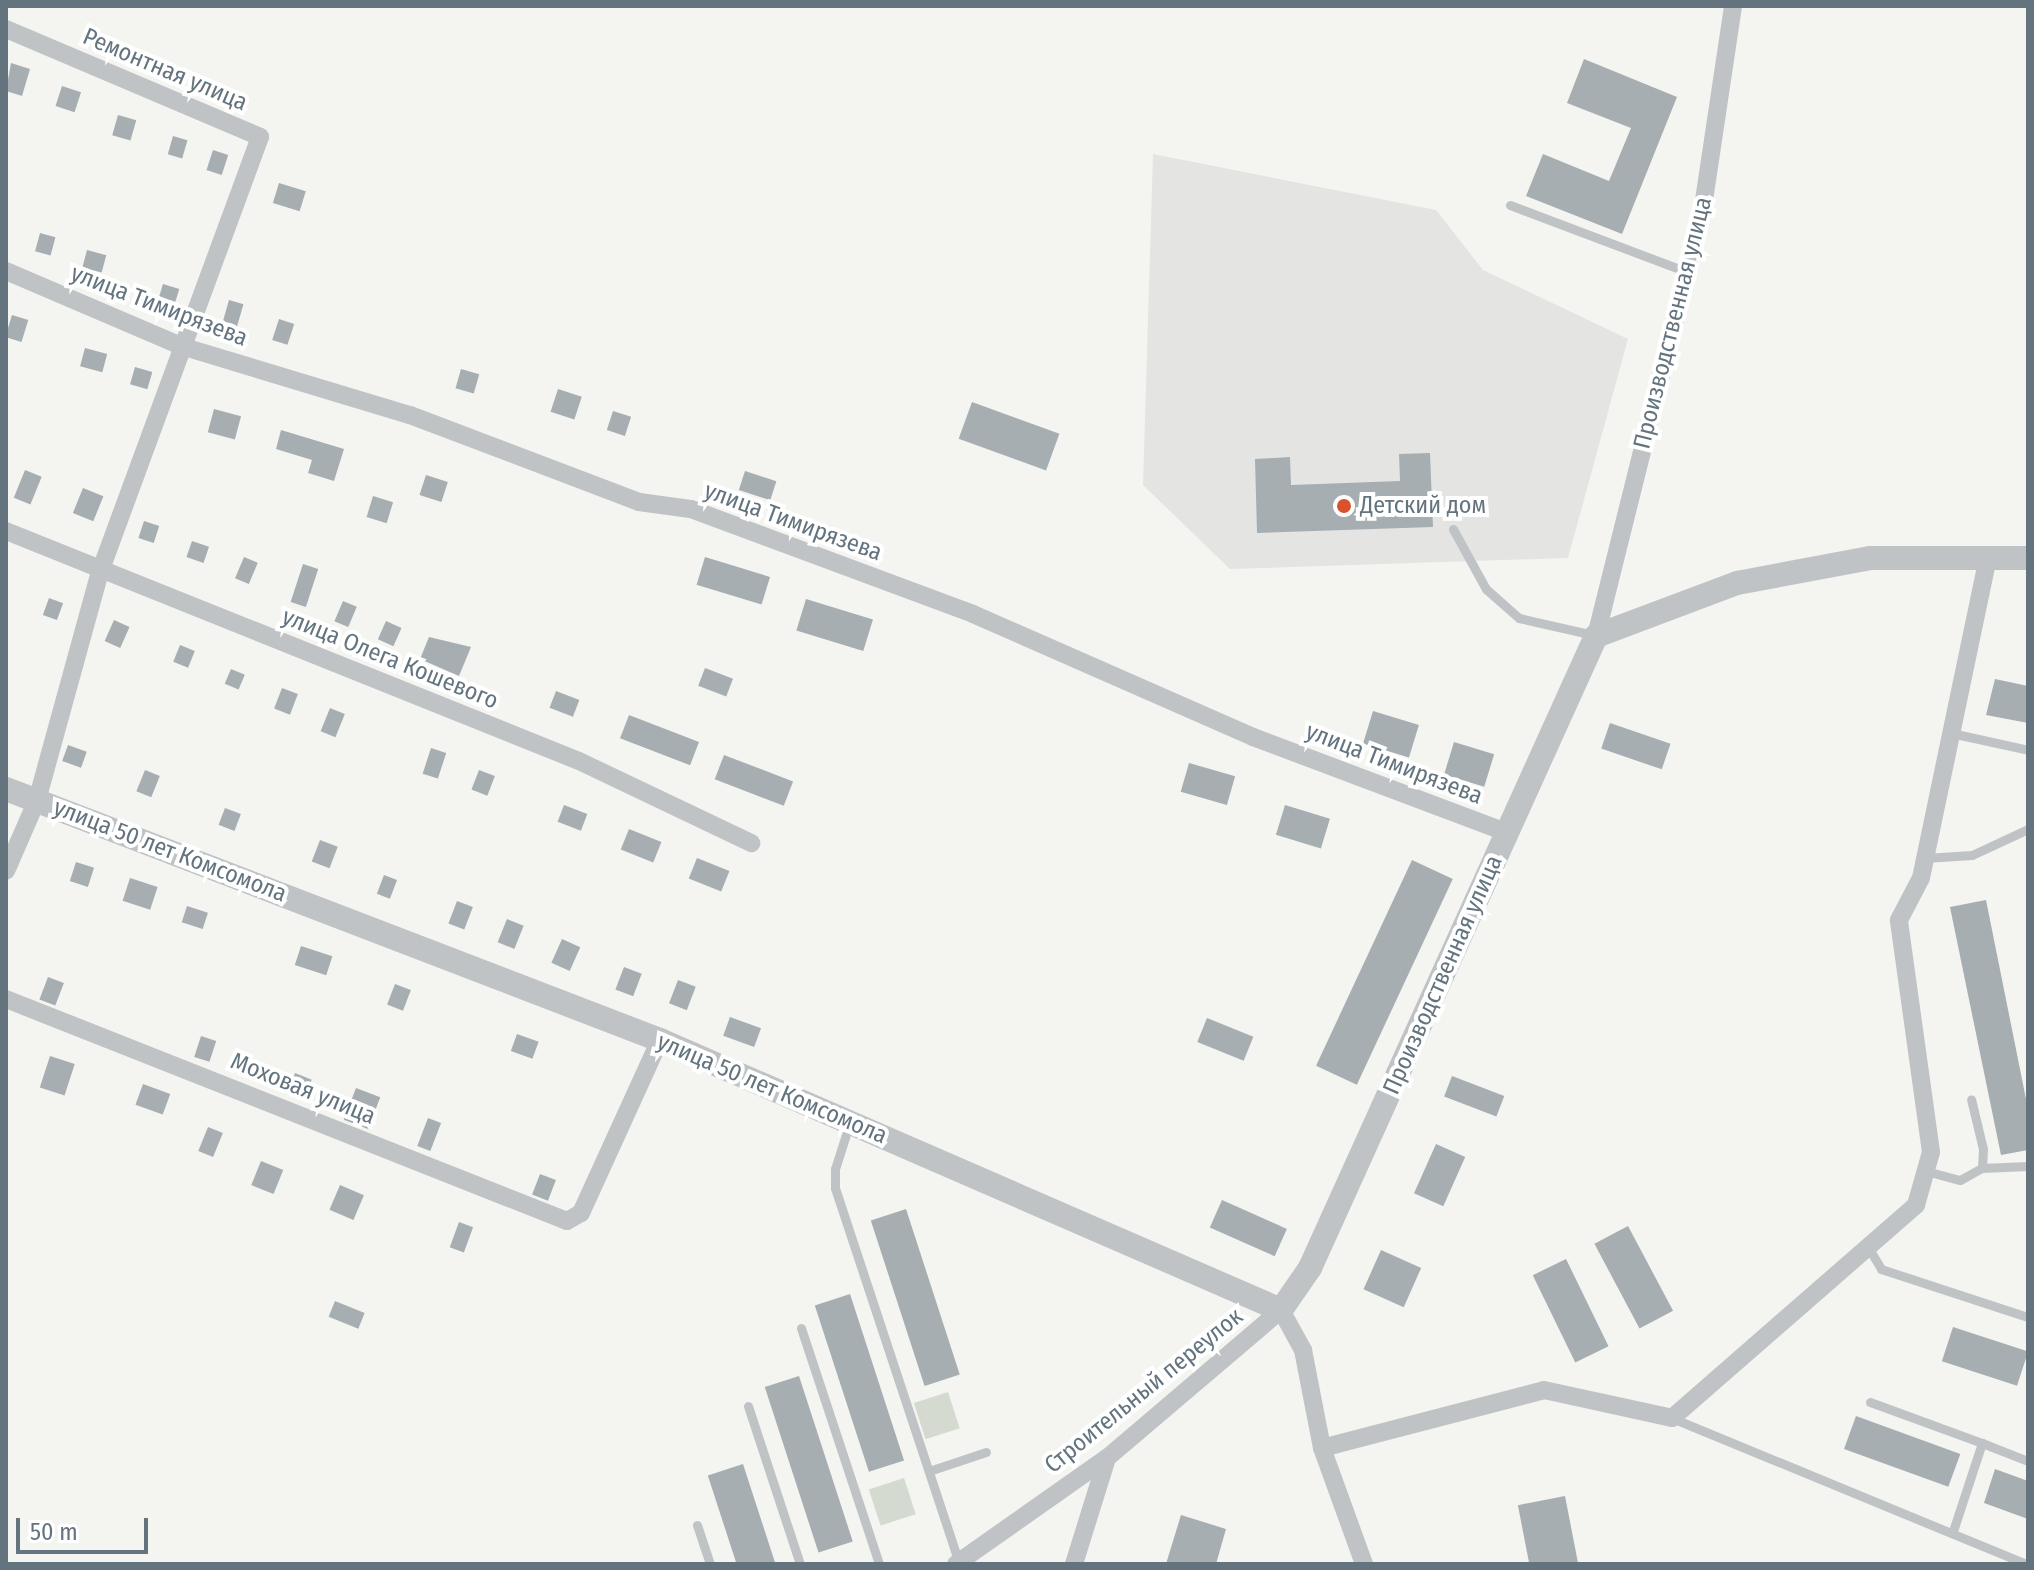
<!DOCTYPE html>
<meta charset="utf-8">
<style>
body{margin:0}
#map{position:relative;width:2034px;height:1570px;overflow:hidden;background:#f4f4f0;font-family:"Fira Sans Condensed",sans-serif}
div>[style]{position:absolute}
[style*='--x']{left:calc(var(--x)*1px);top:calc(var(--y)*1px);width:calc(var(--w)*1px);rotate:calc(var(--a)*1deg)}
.built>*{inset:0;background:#e4e5e3}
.green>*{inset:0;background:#d5dad1;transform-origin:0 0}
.building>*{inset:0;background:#a6aeb2;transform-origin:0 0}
.service>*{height:9px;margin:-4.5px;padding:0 4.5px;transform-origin:4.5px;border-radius:4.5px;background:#bfc3c6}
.minor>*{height:18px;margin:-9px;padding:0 9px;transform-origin:9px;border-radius:9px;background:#bfc3c6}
.tertiary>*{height:24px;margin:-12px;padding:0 12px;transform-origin:12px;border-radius:12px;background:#bfc3c6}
.dots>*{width:22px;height:22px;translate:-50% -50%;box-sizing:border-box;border:4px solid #fff;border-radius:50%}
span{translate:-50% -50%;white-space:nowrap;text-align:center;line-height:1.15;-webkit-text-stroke:8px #fff;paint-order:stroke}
.street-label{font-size:24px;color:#64747f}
.poi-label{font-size:24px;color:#64747f}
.left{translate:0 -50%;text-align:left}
.frame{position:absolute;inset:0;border:8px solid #64747f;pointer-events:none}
.scale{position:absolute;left:16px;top:1518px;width:132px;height:36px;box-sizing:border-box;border:4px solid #64747f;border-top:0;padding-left:10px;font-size:24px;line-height:28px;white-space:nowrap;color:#64747f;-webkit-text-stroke:6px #fff;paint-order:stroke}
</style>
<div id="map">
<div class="built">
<div style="clip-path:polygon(1153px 154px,1436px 210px,1483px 270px,1628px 339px,1568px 558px,1230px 569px,1143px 485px)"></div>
</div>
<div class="green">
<div style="left:948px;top:1392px;width:38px;height:36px;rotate:72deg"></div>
<div style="left:904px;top:1478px;width:38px;height:37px;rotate:72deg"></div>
</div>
<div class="building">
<div style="clip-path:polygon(1584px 59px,1677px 97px,1622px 234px,1526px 196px,1543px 154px,1609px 181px,1631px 128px,1567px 103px)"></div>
<div style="clip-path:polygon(11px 63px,30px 69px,22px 96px,6px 91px)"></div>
<div style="left:62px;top:86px;width:20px;height:21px;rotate:18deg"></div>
<div style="left:118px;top:115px;width:19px;height:21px;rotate:16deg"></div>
<div style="left:173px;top:136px;width:15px;height:19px;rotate:16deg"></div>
<div style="left:213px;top:150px;width:16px;height:21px;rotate:18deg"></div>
<div style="left:279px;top:183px;width:28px;height:21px;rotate:17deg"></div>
<div style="left:40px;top:233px;width:16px;height:19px;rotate:15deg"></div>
<div style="left:87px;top:250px;width:20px;height:18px;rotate:15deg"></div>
<div style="left:163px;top:284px;width:17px;height:23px;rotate:17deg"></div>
<div style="left:229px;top:300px;width:15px;height:28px;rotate:16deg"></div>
<div style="left:12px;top:315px;width:17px;height:23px;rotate:17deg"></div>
<div style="left:279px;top:319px;width:16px;height:22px;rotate:18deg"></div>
<div style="left:85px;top:348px;width:23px;height:19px;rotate:15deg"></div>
<div style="left:135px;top:367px;width:18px;height:18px;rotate:16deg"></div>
<div style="left:461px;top:369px;width:19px;height:20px;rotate:16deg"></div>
<div style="left:558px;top:389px;width:25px;height:24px;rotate:18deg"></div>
<div style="left:972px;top:402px;width:93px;height:39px;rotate:20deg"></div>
<div style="left:214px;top:409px;width:28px;height:24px;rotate:15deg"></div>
<div style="left:613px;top:411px;width:19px;height:20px;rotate:18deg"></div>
<div style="clip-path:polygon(281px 430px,344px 449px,334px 481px,308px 473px,312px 460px,276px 449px)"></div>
<div style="clip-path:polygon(1430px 453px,1433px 527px,1257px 533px,1255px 459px,1290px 457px,1291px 485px,1400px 481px,1399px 454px)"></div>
<div style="left:25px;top:470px;width:18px;height:30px;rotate:22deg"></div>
<div style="left:745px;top:471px;width:33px;height:20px;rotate:18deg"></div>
<div style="left:426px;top:475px;width:23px;height:21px;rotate:18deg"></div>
<div style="left:83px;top:488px;width:22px;height:27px;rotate:22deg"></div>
<div style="left:373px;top:496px;width:21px;height:22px;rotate:17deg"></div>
<div style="left:144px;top:521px;width:16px;height:18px;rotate:18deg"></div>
<div style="left:192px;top:541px;width:18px;height:17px;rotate:19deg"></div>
<div style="left:244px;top:557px;width:15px;height:23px;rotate:23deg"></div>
<div style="left:705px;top:557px;width:68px;height:29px;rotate:17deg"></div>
<div style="left:303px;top:564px;width:16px;height:40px;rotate:18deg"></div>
<div style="left:49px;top:598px;width:15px;height:18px;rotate:20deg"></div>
<div style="left:806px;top:599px;width:70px;height:33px;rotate:17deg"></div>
<div style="left:343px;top:601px;width:15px;height:22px;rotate:23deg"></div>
<div style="left:114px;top:620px;width:17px;height:23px;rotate:24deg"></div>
<div style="left:386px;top:621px;width:17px;height:20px;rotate:24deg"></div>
<div style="clip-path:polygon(429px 637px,471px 647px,459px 676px,420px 659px)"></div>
<div style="left:180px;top:645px;width:16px;height:18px;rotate:22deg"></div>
<div style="left:705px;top:668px;width:30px;height:19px;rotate:21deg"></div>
<div style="left:231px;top:669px;width:15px;height:16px;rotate:23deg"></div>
<div style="clip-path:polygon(1995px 679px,2028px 686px,2028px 723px,1986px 715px)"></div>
<div style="left:282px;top:688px;width:17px;height:22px;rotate:21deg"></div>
<div style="left:556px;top:691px;width:25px;height:18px;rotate:21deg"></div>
<div style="left:330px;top:708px;width:16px;height:25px;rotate:22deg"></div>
<div style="left:1373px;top:711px;width:48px;height:34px;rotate:17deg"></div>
<div style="left:629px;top:715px;width:75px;height:25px;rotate:21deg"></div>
<div style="left:1610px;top:723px;width:64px;height:27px;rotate:19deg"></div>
<div style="left:1454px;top:742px;width:42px;height:34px;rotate:17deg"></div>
<div style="left:68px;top:745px;width:20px;height:17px;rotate:20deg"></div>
<div style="left:431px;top:748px;width:16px;height:27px;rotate:18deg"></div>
<div style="left:724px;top:755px;width:74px;height:26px;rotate:21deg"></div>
<div style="left:1189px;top:763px;width:48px;height:30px;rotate:16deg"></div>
<div style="left:145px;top:770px;width:16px;height:23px;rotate:22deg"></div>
<div style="left:479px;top:770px;width:17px;height:21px;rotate:21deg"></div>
<div style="left:564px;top:805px;width:25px;height:18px;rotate:21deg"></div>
<div style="left:1285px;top:805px;width:47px;height:31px;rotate:17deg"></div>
<div style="left:225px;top:808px;width:17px;height:18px;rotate:21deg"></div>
<div style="left:629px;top:829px;width:35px;height:22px;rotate:22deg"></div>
<div style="left:320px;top:840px;width:19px;height:23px;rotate:21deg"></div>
<div style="left:697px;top:858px;width:35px;height:22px;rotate:22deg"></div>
<div style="left:1412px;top:860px;width:45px;height:227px;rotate:25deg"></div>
<div style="left:76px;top:862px;width:19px;height:20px;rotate:18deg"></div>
<div style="left:384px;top:875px;width:14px;height:20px;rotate:21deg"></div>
<div style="left:130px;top:878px;width:29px;height:24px;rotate:18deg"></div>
<div style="clip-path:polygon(1986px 900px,2028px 1109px,2028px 1150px,2001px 1155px,1950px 907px)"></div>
<div style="left:457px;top:901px;width:17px;height:24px;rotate:21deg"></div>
<div style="left:187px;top:906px;width:22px;height:17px;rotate:18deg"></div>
<div style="left:507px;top:919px;width:18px;height:25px;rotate:22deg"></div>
<div style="left:562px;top:939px;width:20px;height:26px;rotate:24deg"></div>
<div style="left:301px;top:946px;width:33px;height:20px;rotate:18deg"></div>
<div style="left:624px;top:967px;width:19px;height:24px;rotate:21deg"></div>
<div style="left:48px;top:977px;width:17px;height:24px;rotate:21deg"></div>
<div style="left:678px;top:980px;width:19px;height:25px;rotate:21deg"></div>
<div style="left:395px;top:984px;width:17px;height:22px;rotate:21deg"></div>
<div style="left:730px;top:1017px;width:33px;height:20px;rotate:20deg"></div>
<div style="left:1207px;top:1018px;width:50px;height:26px;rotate:22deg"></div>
<div style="left:517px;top:1034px;width:23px;height:18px;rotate:20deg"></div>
<div style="left:201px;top:1036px;width:16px;height:22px;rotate:18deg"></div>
<div style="left:50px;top:1056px;width:26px;height:33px;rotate:18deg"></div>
<div style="left:253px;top:1062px;width:15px;height:17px;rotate:20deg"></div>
<div style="left:295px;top:1073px;width:18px;height:19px;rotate:22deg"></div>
<div style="left:1452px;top:1076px;width:56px;height:22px;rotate:21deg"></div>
<div style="left:143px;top:1084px;width:29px;height:22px;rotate:20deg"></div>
<div style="left:356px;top:1088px;width:26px;height:34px;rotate:21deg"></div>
<div style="left:428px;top:1118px;width:14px;height:30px;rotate:21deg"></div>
<div style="left:208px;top:1127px;width:16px;height:26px;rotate:22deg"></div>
<div style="left:1436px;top:1144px;width:32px;height:54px;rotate:24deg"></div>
<div style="left:261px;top:1161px;width:24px;height:26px;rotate:22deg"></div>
<div style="left:540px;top:1174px;width:17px;height:22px;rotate:21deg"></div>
<div style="left:340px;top:1185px;width:26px;height:27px;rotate:23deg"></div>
<div style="left:1222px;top:1200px;width:71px;height:30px;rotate:24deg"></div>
<div style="left:906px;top:1209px;width:174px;height:37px;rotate:72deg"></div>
<div style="left:459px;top:1222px;width:15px;height:27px;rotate:20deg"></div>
<div style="left:1628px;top:1226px;width:96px;height:38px;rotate:62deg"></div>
<div style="left:1381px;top:1250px;width:44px;height:43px;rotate:24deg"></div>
<div style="left:1566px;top:1259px;width:97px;height:37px;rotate:64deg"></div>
<div style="left:850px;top:1294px;width:175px;height:37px;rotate:72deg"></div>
<div style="left:335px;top:1301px;width:32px;height:17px;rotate:22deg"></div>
<div style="left:1953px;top:1327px;width:79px;height:36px;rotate:18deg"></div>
<div style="left:799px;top:1376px;width:174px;height:36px;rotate:72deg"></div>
<div style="left:1856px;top:1416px;width:111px;height:35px;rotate:20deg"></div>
<div style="left:743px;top:1464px;width:105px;height:37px;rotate:72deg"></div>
<div style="clip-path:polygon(1995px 1469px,2028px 1481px,2028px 1519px,1984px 1503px)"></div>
<div style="left:1565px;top:1496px;width:69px;height:48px;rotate:79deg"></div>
<div style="clip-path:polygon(1181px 1515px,1226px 1529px,1216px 1564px,1166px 1564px)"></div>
</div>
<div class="service">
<div style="--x:1510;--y:205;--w:189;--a:20.7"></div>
<div style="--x:1453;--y:529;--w:68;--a:61.2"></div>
<div style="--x:1486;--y:589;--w:44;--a:41.3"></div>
<div style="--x:1519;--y:618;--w:76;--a:12.9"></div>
<div style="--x:1951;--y:733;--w:79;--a:12.4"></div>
<div style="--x:1925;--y:858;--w:47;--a:-3.7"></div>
<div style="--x:1972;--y:855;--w:62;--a:-24.9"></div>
<div style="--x:849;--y:1125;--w:46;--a:107.7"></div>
<div style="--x:835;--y:1169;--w:19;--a:90"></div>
<div style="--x:835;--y:1188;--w:394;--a:71.7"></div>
<div style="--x:1982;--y:1168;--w:46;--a:-2.5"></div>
<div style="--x:1926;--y:1171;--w:35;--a:15"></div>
<div style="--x:1960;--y:1180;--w:25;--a:-29"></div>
<div style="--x:1982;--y:1168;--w:19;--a:-87"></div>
<div style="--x:1983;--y:1149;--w:51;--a:-103.5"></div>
<div style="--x:1868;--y:1247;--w:26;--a:59"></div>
<div style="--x:1881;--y:1269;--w:155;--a:18.1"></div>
<div style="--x:801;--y:1328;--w:249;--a:71.7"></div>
<div style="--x:1870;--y:1402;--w:119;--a:20.1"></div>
<div style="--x:748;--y:1406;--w:166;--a:71.8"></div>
<div style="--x:1672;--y:1418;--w:383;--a:22.4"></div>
<div style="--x:929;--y:1471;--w:60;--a:-18.4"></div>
<div style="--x:697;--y:1525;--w:41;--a:71.6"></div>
<div style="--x:1953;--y:1531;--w:93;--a:-71.8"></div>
<div style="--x:1982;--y:1443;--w:49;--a:21.4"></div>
</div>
<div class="minor">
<div style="--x:6;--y:29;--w:276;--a:23"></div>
<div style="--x:260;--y:137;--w:459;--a:110.2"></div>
<div style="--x:101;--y:568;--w:241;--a:105.4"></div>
<div style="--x:37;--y:800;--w:77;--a:113.6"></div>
<div style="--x:6;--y:271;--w:190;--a:23.2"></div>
<div style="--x:181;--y:346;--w:239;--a:16.8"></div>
<div style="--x:410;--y:415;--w:245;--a:20.8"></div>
<div style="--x:639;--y:502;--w:52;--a:7.7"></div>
<div style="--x:691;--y:509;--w:301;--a:20.4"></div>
<div style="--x:973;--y:614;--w:306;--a:23.7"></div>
<div style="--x:1253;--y:737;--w:272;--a:20.6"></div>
<div style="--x:6;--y:531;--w:617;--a:21.87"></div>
<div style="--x:579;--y:761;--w:191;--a:25.5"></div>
<div style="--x:1596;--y:636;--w:442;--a:-76"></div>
<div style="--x:1703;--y:207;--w:203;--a:-81.5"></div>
<div style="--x:6;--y:999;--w:603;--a:21.59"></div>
<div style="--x:567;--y:1221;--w:16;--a:-30"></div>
<div style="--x:581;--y:1213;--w:190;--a:-65.5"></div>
<div style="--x:1322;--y:1448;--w:229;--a:-14.6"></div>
<div style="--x:1544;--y:1390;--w:131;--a:12.3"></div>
<div style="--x:1672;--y:1418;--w:324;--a:-41.1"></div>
<div style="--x:1916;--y:1205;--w:55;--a:-74.2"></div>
<div style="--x:1931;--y:1152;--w:234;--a:-97.9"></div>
<div style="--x:1899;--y:920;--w:47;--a:-62.4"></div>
<div style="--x:1921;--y:878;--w:324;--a:-78.2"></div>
<div style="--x:956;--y:1564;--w:184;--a:-35.1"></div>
<div style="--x:1107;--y:1458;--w:228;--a:-40.4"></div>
<div style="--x:1281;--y:1310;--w:46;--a:61.2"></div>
<div style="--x:1303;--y:1350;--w:100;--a:79"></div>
<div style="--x:1322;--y:1448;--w:123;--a:70.1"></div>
<div style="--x:1074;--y:1564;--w:111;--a:-72.7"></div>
</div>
<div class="tertiary">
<div style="--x:6;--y:789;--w:701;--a:21"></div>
<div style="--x:660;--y:1040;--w:677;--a:23.5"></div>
<div style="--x:1281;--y:1310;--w:51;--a:-55.4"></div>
<div style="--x:1310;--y:1268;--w:694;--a:-65.65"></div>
<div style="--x:1596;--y:636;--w:151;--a:-20.6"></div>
<div style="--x:1737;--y:583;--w:135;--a:-10.6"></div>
<div style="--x:1870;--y:558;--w:158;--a:0"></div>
</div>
<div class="dots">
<div style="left:1344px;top:506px;background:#d9522b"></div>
</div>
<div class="street-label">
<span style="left:165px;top:70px;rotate:23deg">Ремонтная улица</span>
<span style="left:159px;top:306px;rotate:21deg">улица Тимирязева</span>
<span style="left:1673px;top:323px;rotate:-76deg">Производственная улица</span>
<span style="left:793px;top:522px;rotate:20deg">улица Тимирязева</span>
<span style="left:390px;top:659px;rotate:22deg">улица Олега Кошевого</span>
<span style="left:1394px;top:764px;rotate:21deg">улица Тимирязева</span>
<span style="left:170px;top:851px;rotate:21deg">улица 50 лет Комсомола</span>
<span style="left:1443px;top:975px;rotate:-66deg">Производственная улица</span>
<span style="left:303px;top:1089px;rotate:22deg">Моховая улица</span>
<span style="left:772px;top:1089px;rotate:23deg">улица 50 лет Комсомола</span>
<span style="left:1144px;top:1391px;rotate:-39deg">Строительный переулок</span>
</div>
<div class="poi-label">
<span class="left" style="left:1360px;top:506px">Детский дом</span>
</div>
<div class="frame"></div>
<div class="scale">50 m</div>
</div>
